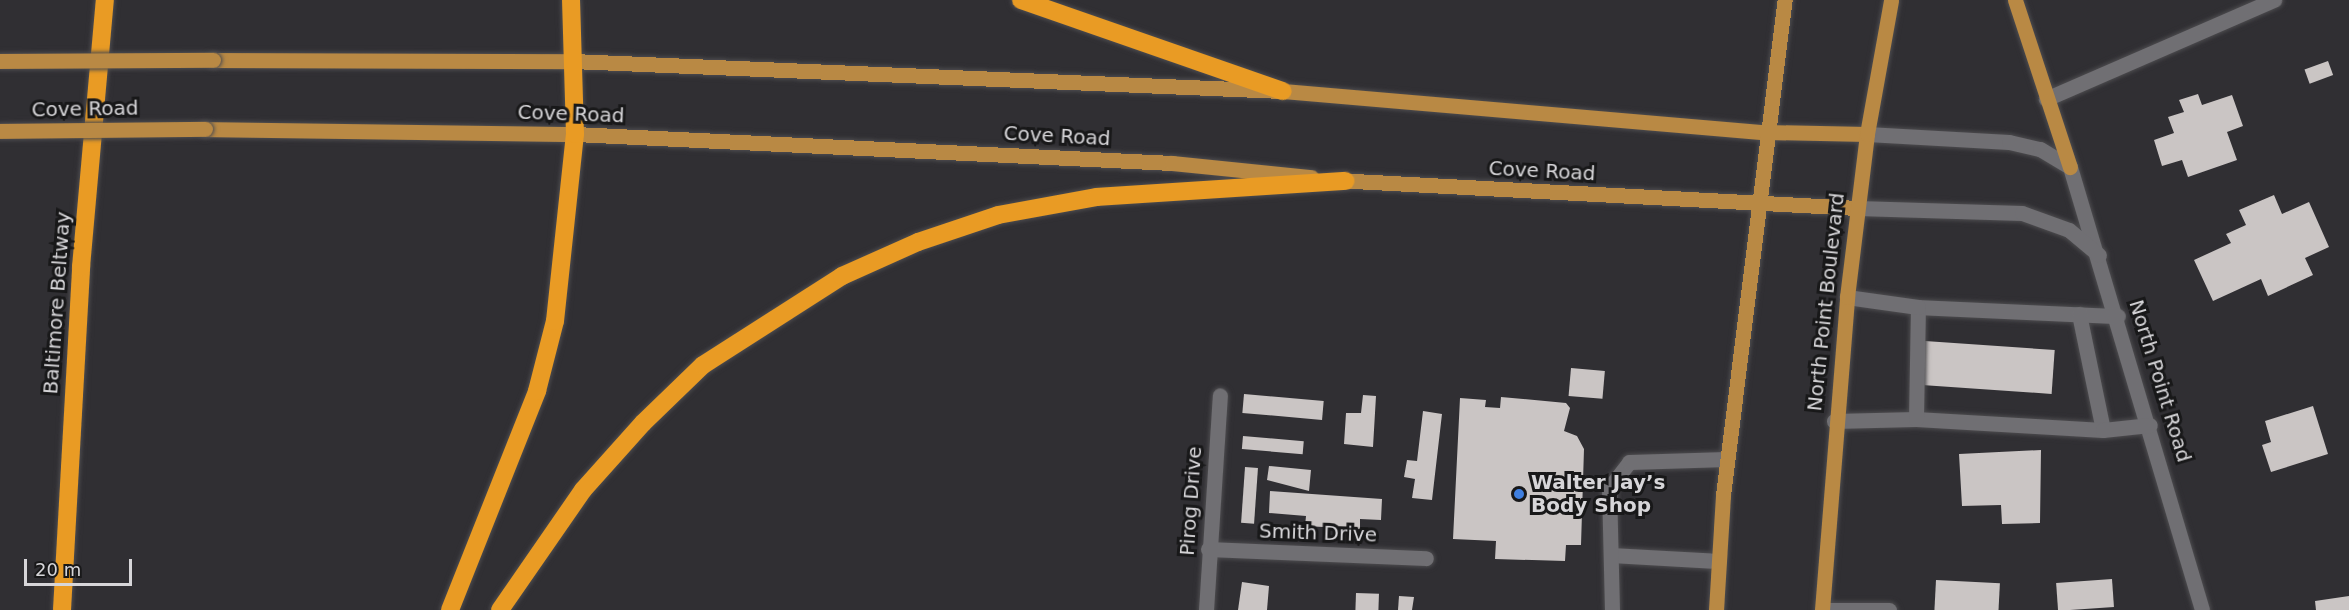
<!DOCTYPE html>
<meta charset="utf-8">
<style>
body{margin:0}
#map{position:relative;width:2349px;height:610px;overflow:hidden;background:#302f33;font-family:"DejaVu Sans",sans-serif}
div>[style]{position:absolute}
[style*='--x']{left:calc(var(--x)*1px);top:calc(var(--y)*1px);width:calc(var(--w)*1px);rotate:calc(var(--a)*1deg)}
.building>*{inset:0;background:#cac5c4;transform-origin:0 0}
.roads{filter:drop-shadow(0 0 2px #4d4c4f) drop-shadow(0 0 2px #4d4c4f)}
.minor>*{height:15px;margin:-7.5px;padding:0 7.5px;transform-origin:7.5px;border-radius:7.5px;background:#706f73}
.major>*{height:15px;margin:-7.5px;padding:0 7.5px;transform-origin:7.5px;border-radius:7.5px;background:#b98944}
.highway>*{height:18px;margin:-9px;padding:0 9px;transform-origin:9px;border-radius:9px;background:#e99b24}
.bridges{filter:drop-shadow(0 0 2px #4d4c4f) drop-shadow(0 0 2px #4d4c4f)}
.major-bridge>*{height:15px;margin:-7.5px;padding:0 7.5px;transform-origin:7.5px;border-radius:7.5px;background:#b98944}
.dots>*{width:16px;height:16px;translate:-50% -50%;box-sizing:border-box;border:3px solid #181819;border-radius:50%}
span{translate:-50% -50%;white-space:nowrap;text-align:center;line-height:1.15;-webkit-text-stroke:6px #181819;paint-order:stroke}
.street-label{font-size:20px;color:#d7d6d9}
.poi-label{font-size:20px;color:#d7d6d9;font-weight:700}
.left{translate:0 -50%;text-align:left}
.scale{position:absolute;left:24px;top:559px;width:108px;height:27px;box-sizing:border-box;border:3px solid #d7d6d9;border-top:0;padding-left:8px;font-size:18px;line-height:21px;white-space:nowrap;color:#d7d6d9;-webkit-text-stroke:4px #181819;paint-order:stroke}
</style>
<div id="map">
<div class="building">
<div style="left:2328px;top:61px;width:15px;height:25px;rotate:70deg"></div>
<div style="clip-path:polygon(2198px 94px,2202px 105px,2232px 95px,2243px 126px,2227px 132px,2237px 160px,2188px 177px,2182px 160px,2162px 166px,2154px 140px,2174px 133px,2168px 117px,2184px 112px,2179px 100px)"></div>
<div style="clip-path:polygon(2274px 195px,2282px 214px,2309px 202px,2329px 247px,2305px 258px,2313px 275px,2268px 296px,2261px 279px,2213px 301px,2194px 260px,2231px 243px,2226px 234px,2246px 225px,2239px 210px)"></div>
<div style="left:1925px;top:341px;width:130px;height:44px;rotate:4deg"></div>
<div style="left:1571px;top:368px;width:34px;height:28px;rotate:5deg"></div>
<div style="left:1244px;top:394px;width:80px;height:19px;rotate:5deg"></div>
<div style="clip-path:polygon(1363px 395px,1376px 396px,1373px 447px,1344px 444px,1346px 413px,1361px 413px)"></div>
<div style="clip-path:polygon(1501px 397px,1566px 403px,1570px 408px,1564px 431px,1577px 436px,1584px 449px,1581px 545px,1566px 545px,1565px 561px,1495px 559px,1496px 541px,1453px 539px,1460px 398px,1486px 400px,1485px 407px,1500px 408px)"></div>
<div style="clip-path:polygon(2313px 406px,2328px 454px,2271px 472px,2262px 445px,2271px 442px,2265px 421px)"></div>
<div style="clip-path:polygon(1423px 411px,1442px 414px,1432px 500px,1412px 498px,1415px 479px,1404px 477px,1407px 460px,1417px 461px)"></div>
<div style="left:1243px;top:436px;width:61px;height:13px;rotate:5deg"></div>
<div style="clip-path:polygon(2041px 450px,2040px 523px,2002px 524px,2001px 505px,1962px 506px,1959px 454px)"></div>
<div style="clip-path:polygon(1269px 466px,1311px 470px,1309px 491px,1267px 480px)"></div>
<div style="left:1245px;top:467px;width:13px;height:56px;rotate:4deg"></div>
<div style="clip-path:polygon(1270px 491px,1382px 499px,1381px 520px,1360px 519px,1360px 529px,1305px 526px,1306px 516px,1269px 513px)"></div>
<div style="left:2112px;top:579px;width:28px;height:56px;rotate:86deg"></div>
<div style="left:1936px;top:580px;width:64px;height:30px;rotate:3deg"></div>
<div style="clip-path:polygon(1242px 582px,1269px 586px,1267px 610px,1238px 610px)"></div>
<div style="left:1356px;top:593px;width:23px;height:17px;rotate:2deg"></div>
<div style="clip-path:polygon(1399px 596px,1414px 597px,1412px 610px,1398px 610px)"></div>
<div style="clip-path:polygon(2349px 596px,2349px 610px,2316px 610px,2315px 601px)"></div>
</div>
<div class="roads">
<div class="minor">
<div style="--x:2046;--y:99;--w:249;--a:-23.5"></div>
<div style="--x:1867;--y:134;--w:142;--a:3.2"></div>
<div style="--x:2009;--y:142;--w:32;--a:13"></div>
<div style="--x:2040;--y:149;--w:35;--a:31"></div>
<div style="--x:2070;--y:167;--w:462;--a:73.4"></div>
<div style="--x:1857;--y:208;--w:165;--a:1.7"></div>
<div style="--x:2022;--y:213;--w:50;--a:19.9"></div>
<div style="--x:2069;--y:230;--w:39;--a:40"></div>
<div style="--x:1918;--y:307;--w:200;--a:2.6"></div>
<div style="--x:2079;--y:314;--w:118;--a:78.3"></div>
<div style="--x:1916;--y:419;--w:187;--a:3.4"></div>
<div style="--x:2103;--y:430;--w:47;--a:-6.1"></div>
<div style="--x:1834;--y:421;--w:82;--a:-1.4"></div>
<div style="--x:1916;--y:419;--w:112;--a:-89"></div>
<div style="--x:1918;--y:307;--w:72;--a:-172"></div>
<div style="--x:1208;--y:549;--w:218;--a:2.4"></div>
<div style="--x:1611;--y:555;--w:108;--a:3.2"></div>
<div style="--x:1206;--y:610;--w:215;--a:-86.3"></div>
<div style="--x:1612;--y:610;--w:122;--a:-91.4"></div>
<div style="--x:1609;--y:488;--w:33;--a:-52"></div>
<div style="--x:1629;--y:462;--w:98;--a:-1.8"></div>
<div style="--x:1822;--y:610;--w:67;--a:0"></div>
</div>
<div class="major">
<div style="--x:2015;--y:0;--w:176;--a:71.8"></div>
<div style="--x:213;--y:60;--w:359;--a:0.2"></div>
<div style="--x:572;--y:61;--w:712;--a:2.42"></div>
<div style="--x:1283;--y:91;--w:485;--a:4.9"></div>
<div style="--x:1766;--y:132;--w:101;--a:1.1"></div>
<div style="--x:205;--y:129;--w:370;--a:0.8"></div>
<div style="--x:575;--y:134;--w:598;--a:2.78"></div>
<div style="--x:1172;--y:163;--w:140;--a:5.8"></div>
<div style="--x:1335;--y:180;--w:523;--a:3.07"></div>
<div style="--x:1716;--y:610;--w:115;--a:-86.5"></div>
<div style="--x:1723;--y:495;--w:499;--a:-82.9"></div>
<div style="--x:1822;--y:610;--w:314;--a:-85.4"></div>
<div style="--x:1847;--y:297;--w:164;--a:-83"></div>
<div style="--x:1867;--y:134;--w:136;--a:-79.8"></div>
</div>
<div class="highway">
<div style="--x:1021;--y:0;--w:277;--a:19.2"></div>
<div style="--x:62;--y:610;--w:344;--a:-86.8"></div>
<div style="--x:81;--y:267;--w:268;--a:-84.9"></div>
<div style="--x:450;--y:610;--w:236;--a:-68.3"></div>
<div style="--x:537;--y:391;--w:72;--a:-75.6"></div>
<div style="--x:555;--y:321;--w:188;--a:-83.9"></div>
<div style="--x:575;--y:134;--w:134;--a:-91.7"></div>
<div style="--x:500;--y:610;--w:146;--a:-55.3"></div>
<div style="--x:583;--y:490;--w:90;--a:-48.2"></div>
<div style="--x:643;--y:423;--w:83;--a:-44"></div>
<div style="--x:703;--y:365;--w:165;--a:-32.6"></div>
<div style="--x:842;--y:276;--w:83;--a:-24.1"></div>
<div style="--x:918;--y:242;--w:84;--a:-18.6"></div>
<div style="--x:998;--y:215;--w:101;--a:-10.3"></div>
<div style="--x:1097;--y:197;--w:249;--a:-3.7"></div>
</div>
</div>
<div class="bridges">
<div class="major-bridge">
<div style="--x:0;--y:61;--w:213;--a:-0.3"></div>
<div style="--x:0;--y:131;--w:205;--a:-0.6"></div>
</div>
</div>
<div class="dots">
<div style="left:1519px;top:494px;background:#3f7fe0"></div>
</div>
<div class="street-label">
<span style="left:85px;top:109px;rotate:-1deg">Cove Road</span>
<span style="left:571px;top:114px;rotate:2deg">Cove Road</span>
<span style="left:1057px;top:136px;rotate:3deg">Cove Road</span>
<span style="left:1542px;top:171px;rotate:3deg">Cove Road</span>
<span style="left:1826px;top:302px;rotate:-84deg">North Point Boulevard</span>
<span style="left:57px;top:303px;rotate:-86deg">Baltimore Beltway</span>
<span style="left:2160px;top:381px;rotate:73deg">North Point Road</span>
<span style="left:1191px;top:501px;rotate:-86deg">Pirog Drive</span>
<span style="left:1318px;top:533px;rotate:2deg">Smith Drive</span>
</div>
<div class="poi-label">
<span class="left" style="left:1531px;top:494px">Walter Jay’s<br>Body Shop</span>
</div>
<div class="scale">20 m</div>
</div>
